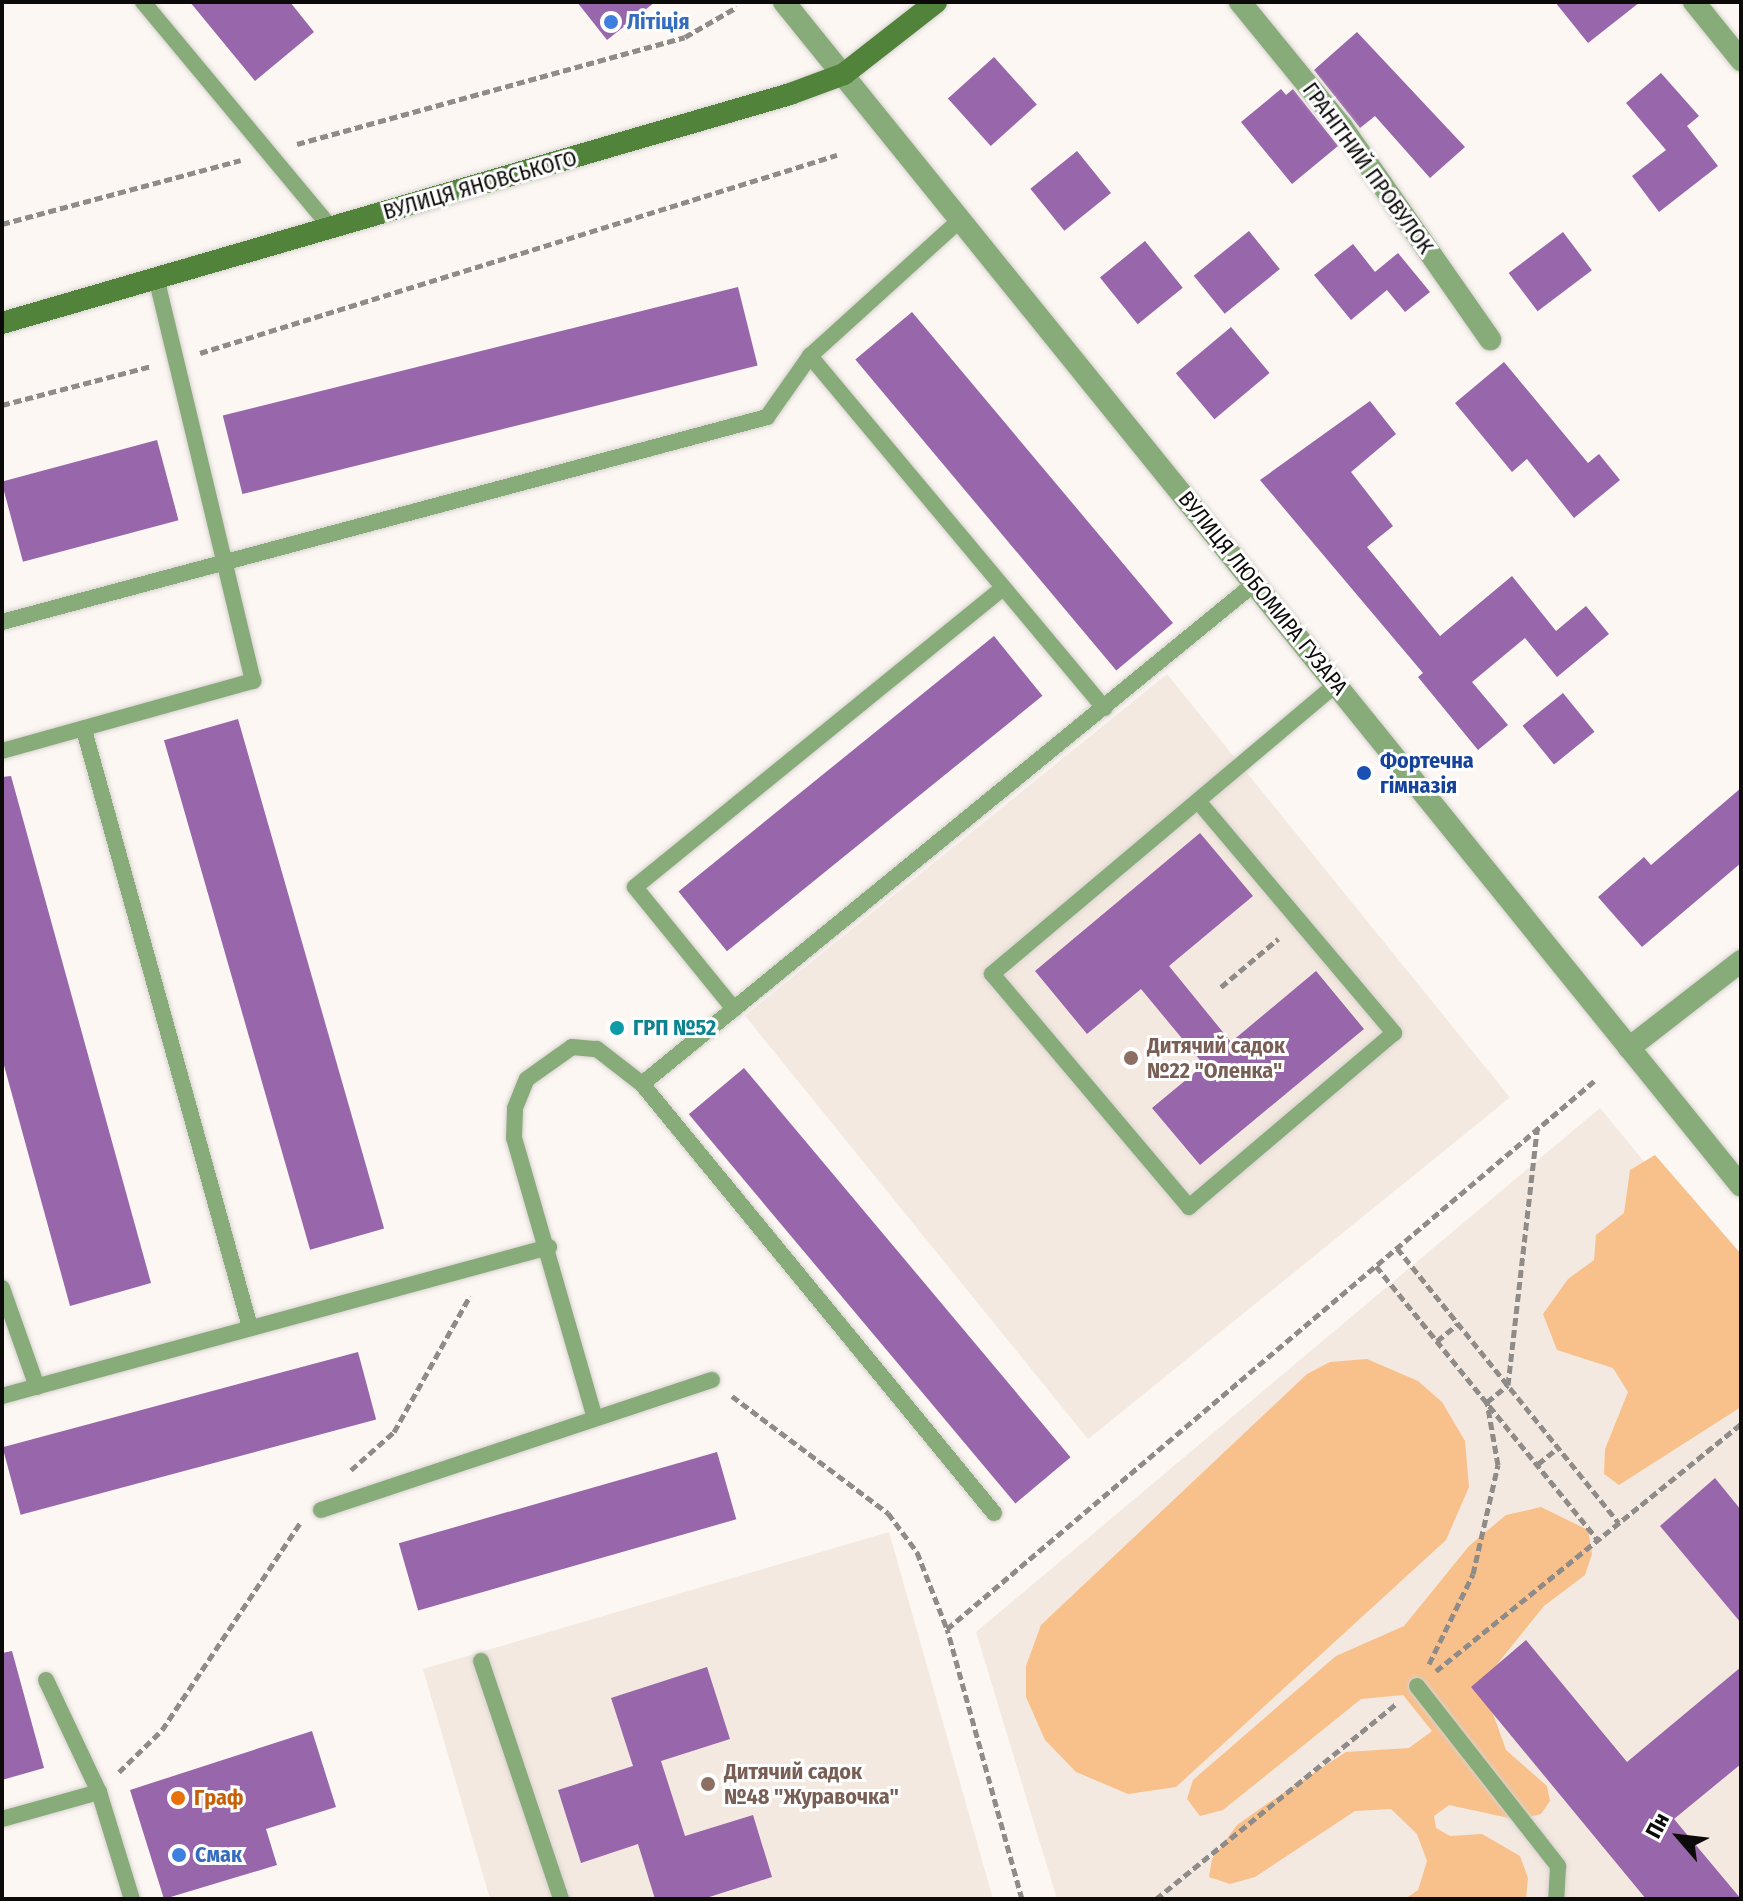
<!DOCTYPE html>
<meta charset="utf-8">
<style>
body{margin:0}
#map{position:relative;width:1743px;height:1901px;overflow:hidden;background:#fcf7f3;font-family:"Fira Sans Condensed",sans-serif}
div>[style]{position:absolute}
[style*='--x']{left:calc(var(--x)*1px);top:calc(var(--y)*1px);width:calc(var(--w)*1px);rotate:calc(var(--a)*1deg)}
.built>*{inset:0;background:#f4e9e0;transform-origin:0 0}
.green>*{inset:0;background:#f8c08a}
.building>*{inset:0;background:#9866aa;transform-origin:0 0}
.path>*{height:5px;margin-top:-2.5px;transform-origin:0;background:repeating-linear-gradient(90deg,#8f8b89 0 8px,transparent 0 12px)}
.roads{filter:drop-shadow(0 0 2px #d6d1ce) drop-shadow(0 0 2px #d6d1ce)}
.service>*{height:16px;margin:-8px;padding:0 8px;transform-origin:8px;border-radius:8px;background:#88ab7a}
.minor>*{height:22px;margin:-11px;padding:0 11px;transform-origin:11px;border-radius:11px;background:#88ab7a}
.tertiary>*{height:22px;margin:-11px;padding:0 11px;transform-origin:11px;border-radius:11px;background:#88ab7a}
.secondary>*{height:22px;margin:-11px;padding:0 11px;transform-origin:11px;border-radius:11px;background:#51843a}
.dots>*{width:22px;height:22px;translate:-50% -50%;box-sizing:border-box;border:4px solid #fff;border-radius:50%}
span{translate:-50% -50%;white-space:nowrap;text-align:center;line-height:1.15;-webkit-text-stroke:6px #fff;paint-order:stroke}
.shop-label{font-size:22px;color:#366cbe;font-weight:700}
.left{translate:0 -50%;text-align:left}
.street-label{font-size:22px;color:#0d0b0a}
.transit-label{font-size:22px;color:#164399;font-weight:700}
.culture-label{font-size:22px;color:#0d838f;font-weight:700}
.education-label{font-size:22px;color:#785e54;font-weight:700}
.food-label{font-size:22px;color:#c56008;font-weight:700}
.frame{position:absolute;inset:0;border:4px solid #0d0b0a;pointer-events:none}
.north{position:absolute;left:1639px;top:1797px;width:80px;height:80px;-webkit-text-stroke:6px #fff;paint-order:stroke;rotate:298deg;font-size:22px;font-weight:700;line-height:32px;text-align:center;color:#0d0b0a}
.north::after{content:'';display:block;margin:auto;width:28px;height:36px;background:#0d0b0a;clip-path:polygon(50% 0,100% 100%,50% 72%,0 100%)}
</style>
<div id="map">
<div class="built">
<div style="left:1167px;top:674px;width:545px;height:543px;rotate:51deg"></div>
<div style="clip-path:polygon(1600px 1108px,1741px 1279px,1741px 1899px,1057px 1899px,976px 1632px)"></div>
<div style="clip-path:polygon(889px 1532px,993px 1899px,490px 1899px,423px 1669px)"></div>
</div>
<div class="green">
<div style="clip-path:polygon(1655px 1155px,1741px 1254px,1741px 1407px,1619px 1485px,1604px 1474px,1605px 1449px,1628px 1392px,1613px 1368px,1557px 1350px,1543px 1314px,1568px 1279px,1594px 1260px,1596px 1235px,1624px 1213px,1630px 1170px)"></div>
<div style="clip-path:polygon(1367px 1359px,1418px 1381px,1442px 1402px,1465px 1441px,1469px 1487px,1446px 1540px,1176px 1787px,1128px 1794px,1076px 1772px,1045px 1740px,1026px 1697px,1026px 1666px,1041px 1625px,1307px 1374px,1330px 1362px)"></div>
<div style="clip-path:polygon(1541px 1507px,1588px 1530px,1592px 1554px,1585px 1575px,1544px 1606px,1482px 1683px,1506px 1750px,1547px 1786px,1550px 1801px,1541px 1814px,1518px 1820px,1449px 1805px,1434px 1816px,1436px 1828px,1450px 1836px,1482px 1834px,1520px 1856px,1528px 1878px,1526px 1899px,1405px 1899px,1418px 1890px,1427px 1861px,1417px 1834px,1391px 1809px,1355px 1811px,1255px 1877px,1230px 1884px,1209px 1877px,1212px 1859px,1237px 1825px,1268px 1803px,1346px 1752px,1409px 1748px,1432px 1731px,1403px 1695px,1361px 1699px,1223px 1810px,1200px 1816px,1187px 1799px,1193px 1780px,1336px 1656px,1404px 1626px,1469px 1546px,1506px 1515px)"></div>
</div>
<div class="building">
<div style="clip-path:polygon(190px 2px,290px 2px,314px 32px,255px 81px)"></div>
<div style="clip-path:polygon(577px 2px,655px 2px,607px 40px)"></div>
<div style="clip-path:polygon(1555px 2px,1640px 2px,1588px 43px)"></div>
<div style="clip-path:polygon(1357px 32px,1465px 147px,1430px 178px,1375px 116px,1360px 128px,1314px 70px)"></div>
<div style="left:994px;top:57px;width:64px;height:62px;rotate:48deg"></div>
<div style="clip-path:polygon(1661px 73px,1699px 116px,1687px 126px,1718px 166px,1659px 212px,1632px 176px,1666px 150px,1626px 103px)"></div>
<div style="clip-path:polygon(1281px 89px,1286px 95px,1293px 89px,1338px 146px,1292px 184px,1241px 122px)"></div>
<div style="left:1077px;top:151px;width:54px;height:60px;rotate:51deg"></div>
<div style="left:1249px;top:231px;width:49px;height:71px;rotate:51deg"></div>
<div style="left:1563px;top:232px;width:48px;height:68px;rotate:53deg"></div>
<div style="left:1145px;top:241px;width:60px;height:58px;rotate:51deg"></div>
<div style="clip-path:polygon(1353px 244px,1375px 272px,1398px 253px,1430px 292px,1405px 312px,1387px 290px,1351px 320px,1314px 275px)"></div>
<div style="left:738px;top:287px;width:81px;height:531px;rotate:76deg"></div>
<div style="left:912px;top:312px;width:406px;height:74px;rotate:50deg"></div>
<div style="left:1231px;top:327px;width:60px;height:72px;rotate:50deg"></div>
<div style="clip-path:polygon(1504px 362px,1588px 463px,1599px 454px,1620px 480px,1574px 518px,1527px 459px,1512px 472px,1455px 403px)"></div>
<div style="clip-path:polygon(1370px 401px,1396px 434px,1351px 472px,1393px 526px,1367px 547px,1440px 636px,1512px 576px,1556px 631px,1586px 606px,1609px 634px,1557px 677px,1525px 638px,1472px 682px,1508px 725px,1478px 750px,1418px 677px,1423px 673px,1260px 480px)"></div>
<div style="left:157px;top:440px;width:83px;height:161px;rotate:75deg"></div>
<div style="left:994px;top:636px;width:77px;height:406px;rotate:51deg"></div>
<div style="left:1563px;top:693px;width:50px;height:52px;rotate:51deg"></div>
<div style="left:238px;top:719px;width:530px;height:77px;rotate:74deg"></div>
<div style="clip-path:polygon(11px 776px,151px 1283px,70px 1306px,2px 1058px,2px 777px)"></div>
<div style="clip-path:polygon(1741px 788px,1741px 863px,1642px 947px,1598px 897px,1644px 857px,1651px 865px)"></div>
<div style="clip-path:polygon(1200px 833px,1253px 896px,1169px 966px,1231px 1042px,1316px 971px,1364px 1029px,1200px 1165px,1152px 1108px,1204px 1065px,1141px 989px,1087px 1034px,1035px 971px)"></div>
<div style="left:744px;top:1068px;width:508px;height:72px;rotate:50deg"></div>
<div style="left:358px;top:1352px;width:70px;height:368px;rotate:75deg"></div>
<div style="left:717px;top:1452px;width:70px;height:331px;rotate:74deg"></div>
<div style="clip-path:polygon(1715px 1478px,1741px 1510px,1741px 1623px,1660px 1526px)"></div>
<div style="clip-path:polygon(1526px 1640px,1627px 1762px,1741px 1667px,1741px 1764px,1674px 1819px,1741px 1899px,1646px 1899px,1471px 1687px)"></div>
<div style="clip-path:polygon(12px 1651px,44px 1768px,2px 1780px,2px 1653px)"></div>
<div style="clip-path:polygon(707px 1667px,730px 1739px,661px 1761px,685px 1836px,753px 1815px,772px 1877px,703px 1899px,655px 1899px,638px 1844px,581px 1863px,558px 1790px,633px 1766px,611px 1698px)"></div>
<div style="clip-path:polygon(312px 1731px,336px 1807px,266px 1829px,277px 1865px,164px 1899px,130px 1790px)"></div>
</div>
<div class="path">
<div style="--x:297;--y:144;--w:402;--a:-15.4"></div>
<div style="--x:685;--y:37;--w:60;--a:-30"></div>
<div style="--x:2;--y:224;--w:247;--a:-15"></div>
<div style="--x:200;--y:353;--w:667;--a:-17.27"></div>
<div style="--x:2;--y:405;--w:155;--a:-14.6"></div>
<div style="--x:1221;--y:987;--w:75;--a:-40.1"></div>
<div style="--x:1397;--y:1248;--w:353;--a:51.1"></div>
<div style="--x:1376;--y:1266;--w:353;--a:51"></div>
<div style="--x:1437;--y:1341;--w:27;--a:-39"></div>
<div style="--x:732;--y:1396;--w:195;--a:36.9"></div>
<div style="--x:888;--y:1513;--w:49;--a:53.4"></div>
<div style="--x:917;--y:1552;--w:83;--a:68.7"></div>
<div style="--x:1538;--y:1464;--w:26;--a:-39"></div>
<div style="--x:351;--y:1470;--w:57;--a:-41.5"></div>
<div style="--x:394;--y:1432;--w:156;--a:-60.8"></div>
<div style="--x:1429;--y:1664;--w:100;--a:-63.9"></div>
<div style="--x:1473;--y:1574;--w:112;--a:-77.1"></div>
<div style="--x:1498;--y:1465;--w:64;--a:-99.9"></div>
<div style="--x:1487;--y:1402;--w:27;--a:-39"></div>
<div style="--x:1508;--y:1385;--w:257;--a:-83.5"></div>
<div style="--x:1436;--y:1671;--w:392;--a:-39"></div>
<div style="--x:119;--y:1772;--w:60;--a:-44.3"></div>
<div style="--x:162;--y:1730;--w:249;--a:-56.3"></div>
<div style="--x:1022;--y:1899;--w:280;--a:-105.5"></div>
<div style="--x:947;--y:1629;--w:848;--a:-40.26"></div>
<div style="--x:1156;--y:1899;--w:311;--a:-39.1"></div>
</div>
<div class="roads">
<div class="service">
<div style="--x:143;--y:2;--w:294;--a:50.2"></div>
<div style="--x:961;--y:219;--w:204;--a:137.8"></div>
<div style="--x:810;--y:356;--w:459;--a:50.1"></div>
<div style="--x:2;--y:622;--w:792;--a:-15"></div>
<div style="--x:767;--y:417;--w:75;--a:-54.8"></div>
<div style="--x:84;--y:730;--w:620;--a:74.46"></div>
<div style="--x:2;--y:751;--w:261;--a:-15.6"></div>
<div style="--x:253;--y:681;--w:410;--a:-103.5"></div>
<div style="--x:1198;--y:801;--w:304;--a:49.8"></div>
<div style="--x:1394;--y:1033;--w:269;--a:139.7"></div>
<div style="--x:1189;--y:1207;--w:305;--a:-130.2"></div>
<div style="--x:992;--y:974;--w:451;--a:-40.1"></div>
<div style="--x:734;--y:1009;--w:157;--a:-129.1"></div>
<div style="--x:635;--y:887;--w:474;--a:-39.1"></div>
<div style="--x:2;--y:1288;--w:105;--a:70.5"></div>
<div style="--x:2;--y:1396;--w:567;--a:-15.24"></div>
<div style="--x:594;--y:1415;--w:288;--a:-106.1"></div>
<div style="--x:514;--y:1138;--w:30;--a:-88"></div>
<div style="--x:515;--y:1108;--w:31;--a:-68"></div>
<div style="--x:527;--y:1079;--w:55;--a:-35.4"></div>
<div style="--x:572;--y:1047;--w:25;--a:5"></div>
<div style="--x:597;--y:1049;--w:57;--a:37.9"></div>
<div style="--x:321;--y:1510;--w:412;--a:-18.4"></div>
<div style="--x:994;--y:1513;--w:555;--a:-129.37"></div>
<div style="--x:642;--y:1084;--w:790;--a:-39.25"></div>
<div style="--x:481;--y:1661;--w:251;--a:71.4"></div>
<div style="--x:46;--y:1680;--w:124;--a:64.7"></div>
<div style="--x:99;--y:1792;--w:112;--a:72.9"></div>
<div style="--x:1417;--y:1686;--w:229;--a:51.9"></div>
<div style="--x:1558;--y:1866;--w:33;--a:93"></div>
<div style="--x:2;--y:1819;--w:101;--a:-15.6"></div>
</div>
<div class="minor">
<div style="--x:1240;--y:2;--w:161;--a:50.8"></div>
<div style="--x:1342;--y:127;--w:259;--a:55.1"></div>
<div style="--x:1694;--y:2;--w:75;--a:51"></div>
<div style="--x:1629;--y:1048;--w:142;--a:-37.8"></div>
</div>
<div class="tertiary">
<div style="--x:784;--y:2;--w:1522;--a:51.05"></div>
</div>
<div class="secondary">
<div style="--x:2;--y:323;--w:821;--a:-16.2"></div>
<div style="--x:790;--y:94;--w:58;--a:-20.3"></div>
<div style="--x:844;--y:74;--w:117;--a:-38"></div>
</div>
</div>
<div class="dots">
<div style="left:611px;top:22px;background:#3f7fe0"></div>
<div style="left:1364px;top:773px;background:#1a4fb4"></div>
<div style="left:617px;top:1028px;background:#0f9aa8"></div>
<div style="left:1131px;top:1058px;background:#8d6e63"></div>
<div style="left:708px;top:1784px;background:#8d6e63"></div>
<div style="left:178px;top:1798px;background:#e8710a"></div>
<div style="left:179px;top:1855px;background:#3f7fe0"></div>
</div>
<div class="shop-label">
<span class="left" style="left:627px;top:22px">Літіція</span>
<span class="left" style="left:195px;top:1855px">Смак</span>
</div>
<div class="street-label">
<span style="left:1368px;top:168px;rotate:54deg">ГРАНІТНИЙ ПРОВУЛОК</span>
<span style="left:480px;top:185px;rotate:-16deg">ВУЛИЦЯ ЯНОВСЬКОГО</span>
<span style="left:1263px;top:593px;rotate:51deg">ВУЛИЦЯ ЛЮБОМИРА ГУЗАРА</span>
</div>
<div class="transit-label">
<span class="left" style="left:1380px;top:773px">Фортечна<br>гімназія</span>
</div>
<div class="culture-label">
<span class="left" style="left:633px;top:1028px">ГРП №52</span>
</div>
<div class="education-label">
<span class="left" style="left:1147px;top:1058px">Дитячий садок<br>№22 "Оленка"</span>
<span class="left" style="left:724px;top:1784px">Дитячий садок<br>№48 "Журавочка"</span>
</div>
<div class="food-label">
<span class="left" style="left:194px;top:1798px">Граф</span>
</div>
<div class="frame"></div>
<div class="north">Пн</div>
</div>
